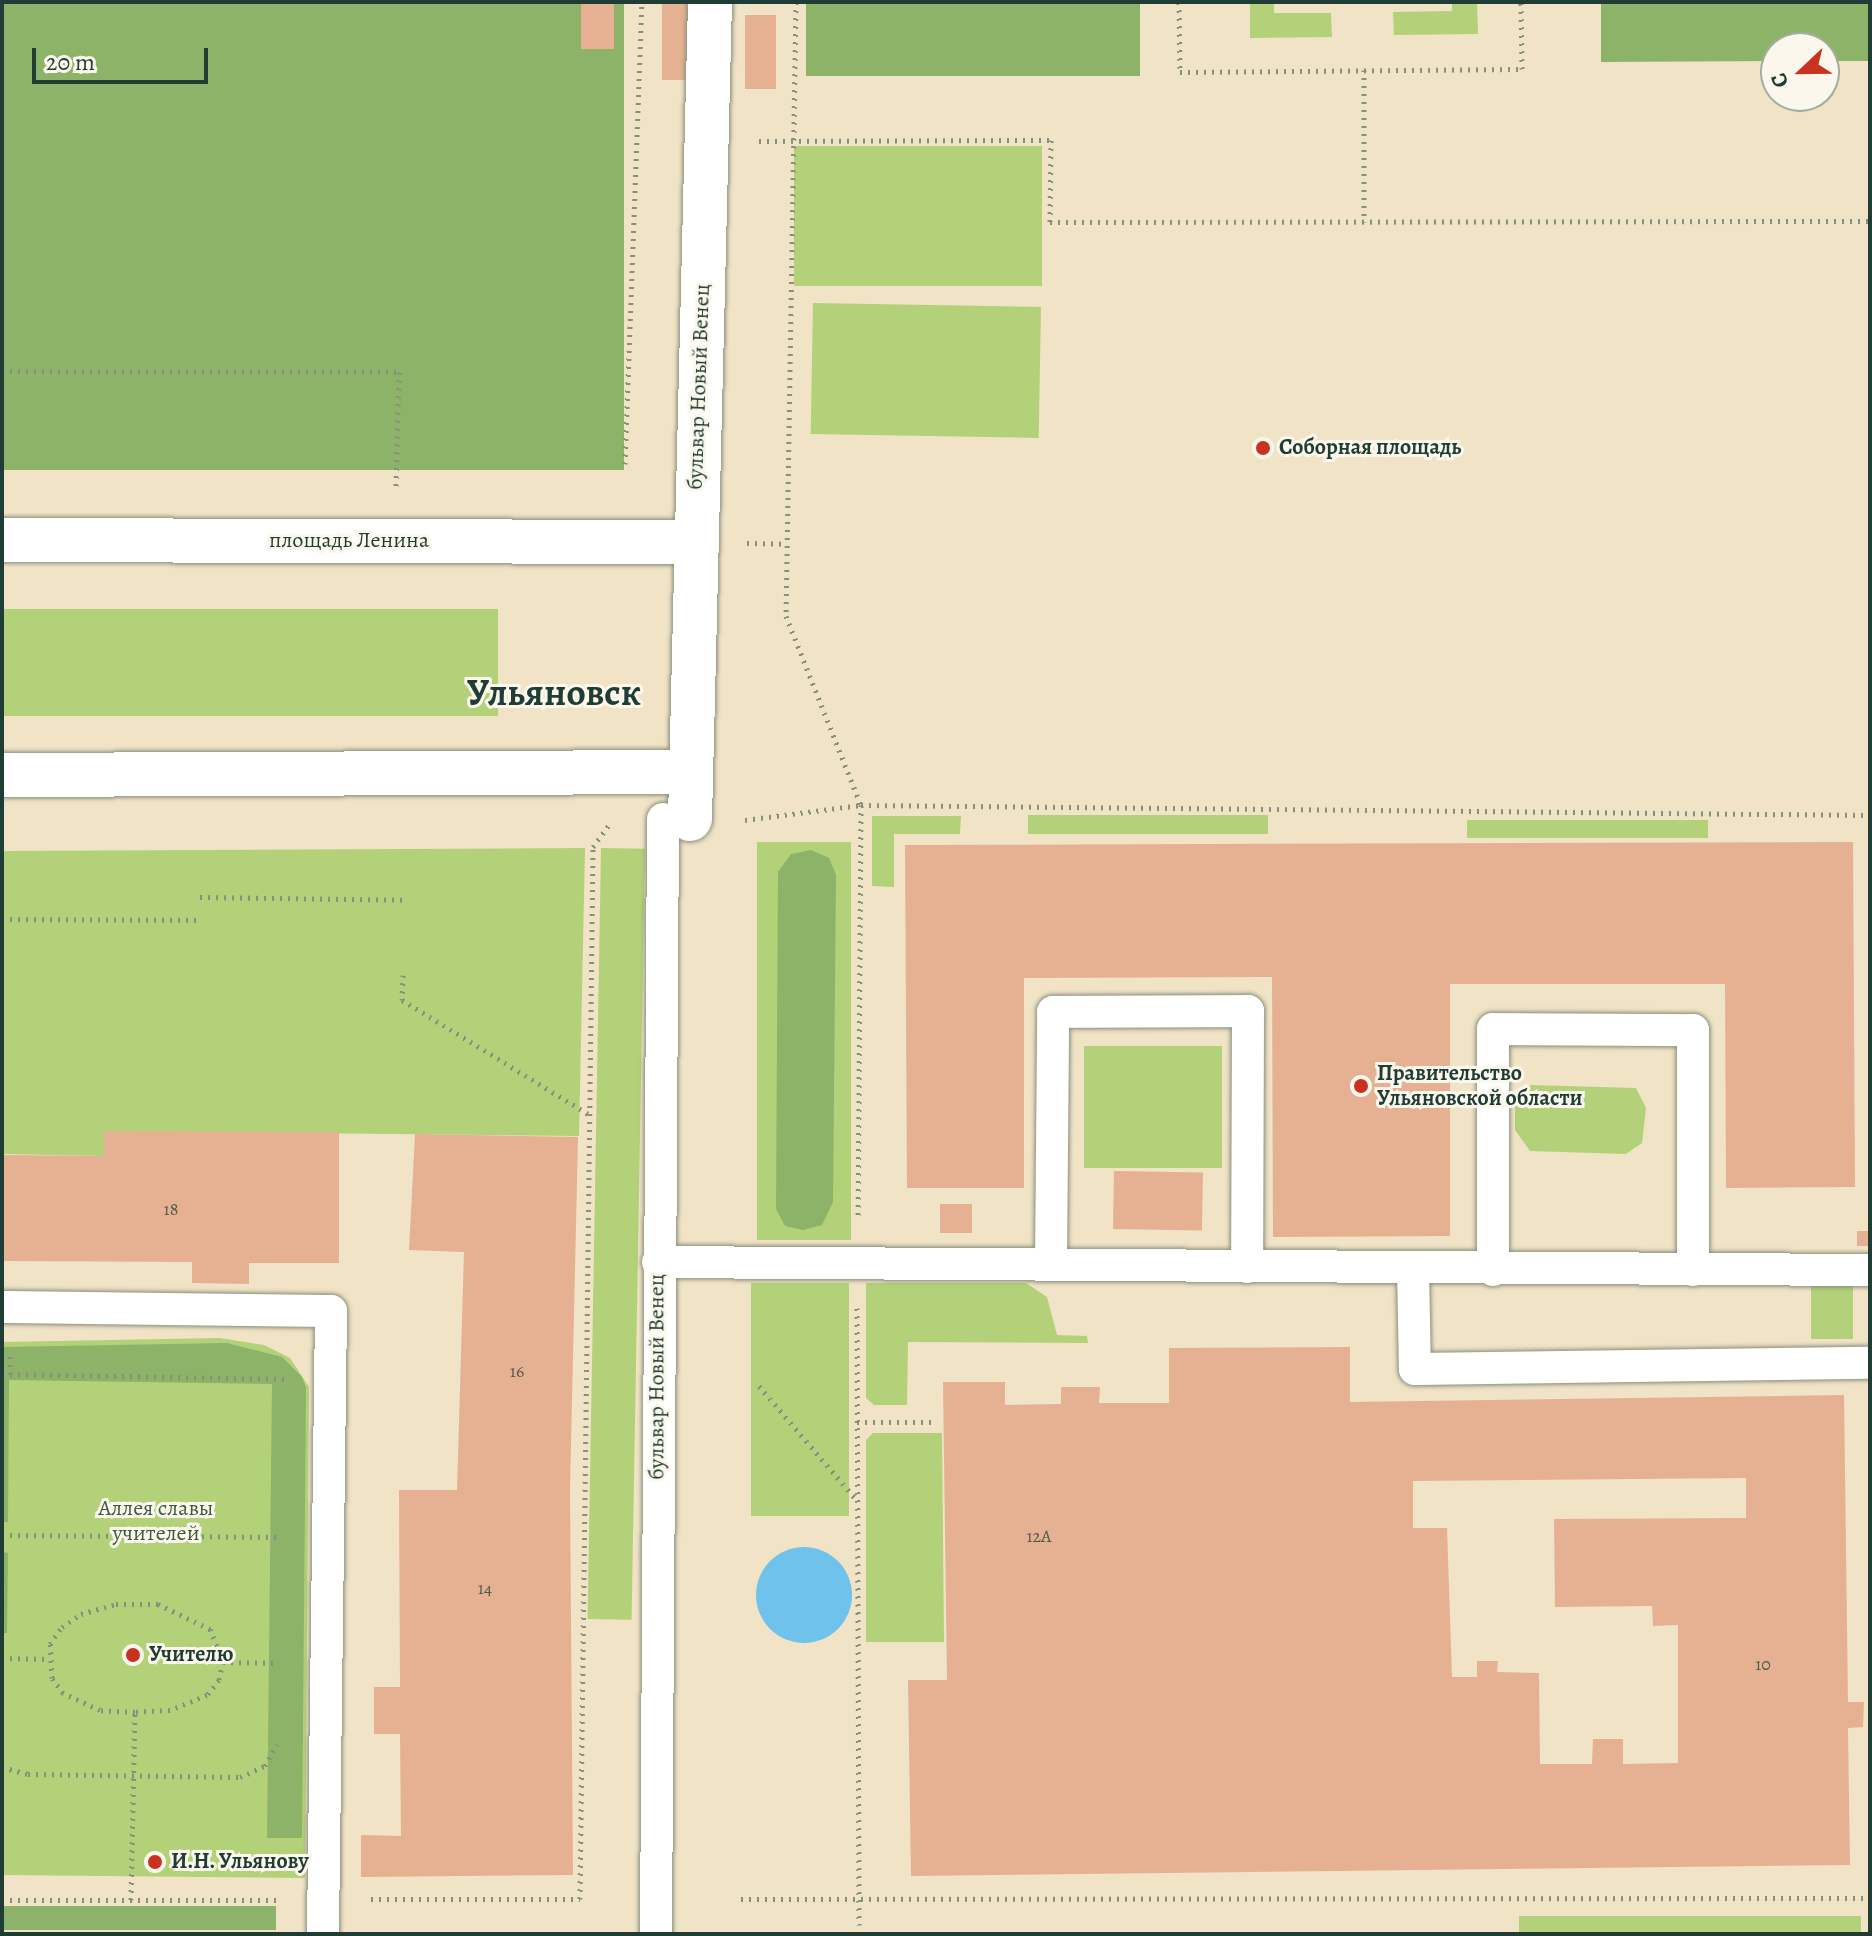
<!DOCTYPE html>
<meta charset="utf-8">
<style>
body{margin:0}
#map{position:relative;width:1872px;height:1936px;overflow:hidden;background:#f1e3c6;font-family:Alegreya,serif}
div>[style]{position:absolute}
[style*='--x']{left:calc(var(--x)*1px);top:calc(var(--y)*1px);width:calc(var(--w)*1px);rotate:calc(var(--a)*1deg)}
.green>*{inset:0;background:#b2d178;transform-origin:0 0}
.forest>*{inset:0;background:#8db368;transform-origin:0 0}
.water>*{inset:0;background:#6fc2eb}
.round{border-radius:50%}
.building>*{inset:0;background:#e5b192;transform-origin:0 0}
.path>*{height:5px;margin-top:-2.5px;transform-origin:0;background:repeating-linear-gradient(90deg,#88907d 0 2px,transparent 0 8px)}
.roads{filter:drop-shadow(0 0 2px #88907d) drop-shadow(0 0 2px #88907d)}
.service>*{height:32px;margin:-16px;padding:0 16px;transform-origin:16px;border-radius:16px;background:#fff}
.pedestrian>*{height:44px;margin:-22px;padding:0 22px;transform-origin:22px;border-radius:22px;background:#fff}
.dots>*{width:22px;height:22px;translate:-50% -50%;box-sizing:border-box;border:4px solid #fbf7ec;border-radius:50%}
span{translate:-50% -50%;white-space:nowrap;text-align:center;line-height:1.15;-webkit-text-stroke:6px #fbf7ec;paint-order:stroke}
.number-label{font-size:18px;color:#505a4c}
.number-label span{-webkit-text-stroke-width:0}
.street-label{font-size:22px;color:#1f3d34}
.poi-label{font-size:22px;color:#1f3d34;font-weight:700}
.left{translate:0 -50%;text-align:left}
.park-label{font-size:22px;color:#3c5b42}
.town-label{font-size:38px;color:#1f3d34;font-weight:700}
.frame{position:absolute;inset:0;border:4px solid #1f3d34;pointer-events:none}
.north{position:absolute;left:1760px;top:32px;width:80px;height:80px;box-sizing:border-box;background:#fbf7ec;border:2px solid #a3ada2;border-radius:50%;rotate:248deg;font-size:22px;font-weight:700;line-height:32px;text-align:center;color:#1f3d34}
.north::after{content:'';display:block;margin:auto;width:28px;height:36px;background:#c8321e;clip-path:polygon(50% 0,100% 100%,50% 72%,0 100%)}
.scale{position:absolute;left:32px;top:48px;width:176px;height:36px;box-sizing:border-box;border:4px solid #1f3d34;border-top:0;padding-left:10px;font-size:24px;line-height:28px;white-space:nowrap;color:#1f3d34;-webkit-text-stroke:6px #fbf7ec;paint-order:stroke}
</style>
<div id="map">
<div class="green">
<div style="clip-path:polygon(1250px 2px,1274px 2px,1274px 13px,1331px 13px,1332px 37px,1250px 38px)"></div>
<div style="clip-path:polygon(1452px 2px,1477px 2px,1478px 34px,1394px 35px,1393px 12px,1452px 11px)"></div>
<div style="left:794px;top:146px;width:248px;height:140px"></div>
<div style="left:813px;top:303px;width:228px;height:131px;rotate:1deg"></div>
<div style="left:498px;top:609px;width:107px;height:496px;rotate:90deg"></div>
<div style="left:1028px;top:815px;width:240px;height:19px"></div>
<div style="clip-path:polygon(872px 816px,961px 816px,960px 834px,894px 834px,894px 887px,872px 886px)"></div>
<div style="left:1467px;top:820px;width:241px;height:18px"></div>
<div style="left:757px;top:842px;width:94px;height:398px"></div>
<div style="clip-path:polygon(585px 848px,579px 1136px,105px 1131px,104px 1156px,2px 1154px,2px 851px)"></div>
<div style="left:601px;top:848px;width:44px;height:771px;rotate:1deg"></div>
<div style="left:1084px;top:1046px;width:138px;height:122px"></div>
<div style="clip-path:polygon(1530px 1085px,1636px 1088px,1646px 1108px,1642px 1143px,1626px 1154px,1530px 1151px,1515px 1130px,1515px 1103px)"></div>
<div style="left:1811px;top:1281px;width:42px;height:58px"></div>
<div style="left:751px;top:1283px;width:98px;height:233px"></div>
<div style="clip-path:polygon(866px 1283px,1026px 1283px,1047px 1297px,1057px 1335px,1087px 1336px,1088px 1343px,908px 1342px,907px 1405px,874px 1405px,866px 1398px)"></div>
<div style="clip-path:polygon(220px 1338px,264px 1345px,290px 1358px,309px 1387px,305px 1878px,2px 1875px,2px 1342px)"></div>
<div style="clip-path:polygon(873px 1433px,942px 1433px,944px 1642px,866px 1642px,866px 1440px)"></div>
<div style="left:1519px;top:1916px;width:342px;height:18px"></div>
</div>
<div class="forest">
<div style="left:2px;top:2px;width:622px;height:468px"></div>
<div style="left:806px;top:2px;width:334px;height:74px"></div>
<div style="clip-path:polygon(1601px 2px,1870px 2px,1870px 61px,1824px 61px,1824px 48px,1776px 48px,1776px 61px,1601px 62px)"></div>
<div style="clip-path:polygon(811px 850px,829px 858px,836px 875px,833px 1202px,822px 1225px,803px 1230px,785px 1226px,776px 1209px,778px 872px,791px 854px)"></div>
<div style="clip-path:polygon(227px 1343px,282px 1357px,302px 1377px,306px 1388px,302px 1838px,267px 1838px,272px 1384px,9px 1380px,8px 1522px,2px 1522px,2px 1347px)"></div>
<div style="clip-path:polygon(2px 1552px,8px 1553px,7px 1633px,2px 1633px)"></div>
<div style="left:2px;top:1906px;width:274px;height:24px"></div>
</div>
<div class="water">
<div class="round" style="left:756px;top:1547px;width:96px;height:96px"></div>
</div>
<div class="building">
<div style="left:581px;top:2px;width:33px;height:47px"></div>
<div style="left:662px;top:2px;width:32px;height:78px"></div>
<div style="left:745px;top:15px;width:31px;height:74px"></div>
<div style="clip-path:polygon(1853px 842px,1855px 1187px,1726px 1188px,1725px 984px,1450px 984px,1450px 1236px,1273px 1237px,1272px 977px,1024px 978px,1024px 1188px,907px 1188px,905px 845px)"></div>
<div style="clip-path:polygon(104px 1131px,339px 1132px,339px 1263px,249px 1263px,249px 1284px,192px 1283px,192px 1262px,2px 1261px,2px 1155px,104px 1156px)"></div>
<div style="clip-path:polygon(415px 1134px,578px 1137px,570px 1489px,573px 1875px,361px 1877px,361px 1835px,401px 1836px,400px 1734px,374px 1734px,374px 1687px,400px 1687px,399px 1490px,457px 1490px,464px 1252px,409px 1250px)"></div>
<div style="left:1114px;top:1171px;width:89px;height:58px;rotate:1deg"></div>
<div style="left:940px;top:1204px;width:32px;height:29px"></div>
<div style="left:1857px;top:1231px;width:13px;height:15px"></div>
<div style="clip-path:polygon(evenodd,1350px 1347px,1350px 1402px,1844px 1395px,1848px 1702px,1864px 1702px,1863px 1727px,1848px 1728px,1850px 1865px,911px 1876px,908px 1680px,947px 1680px,943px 1382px,1005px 1382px,1005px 1405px,1061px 1404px,1061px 1387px,1100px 1387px,1099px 1403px,1169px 1403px,1169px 1348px,1350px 1347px,1746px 1478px,1746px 1518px,1554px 1519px,1555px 1607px,1652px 1606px,1653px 1626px,1678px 1625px,1678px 1763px,1623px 1764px,1623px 1739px,1593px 1739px,1592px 1764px,1540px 1764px,1539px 1673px,1497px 1672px,1498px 1661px,1477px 1661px,1477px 1677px,1452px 1677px,1447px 1528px,1413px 1528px,1413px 1481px,1746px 1478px)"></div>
</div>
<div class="path">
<div style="--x:796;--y:2;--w:614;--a:90.93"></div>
<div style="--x:786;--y:616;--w:203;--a:68.4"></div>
<div style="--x:861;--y:805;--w:413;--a:90.4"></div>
<div style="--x:1179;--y:2;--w:70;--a:89.2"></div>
<div style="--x:1180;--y:72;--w:342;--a:-0.5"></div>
<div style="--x:1522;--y:69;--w:67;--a:-90.9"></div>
<div style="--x:1364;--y:70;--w:152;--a:90"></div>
<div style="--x:759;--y:141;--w:292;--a:-0.2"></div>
<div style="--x:1051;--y:140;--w:82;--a:90.7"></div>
<div style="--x:1050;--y:222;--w:820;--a:-0.07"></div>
<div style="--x:2;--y:371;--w:397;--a:0.1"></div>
<div style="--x:399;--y:372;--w:116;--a:91.5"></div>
<div style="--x:625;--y:464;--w:462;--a:-87.9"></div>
<div style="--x:747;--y:543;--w:39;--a:1"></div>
<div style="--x:745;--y:820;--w:117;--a:-7.4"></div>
<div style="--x:861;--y:805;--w:1009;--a:0.57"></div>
<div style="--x:200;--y:897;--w:205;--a:0.8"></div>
<div style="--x:2;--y:919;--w:198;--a:0.3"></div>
<div style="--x:403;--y:975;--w:25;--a:92"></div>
<div style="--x:402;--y:1000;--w:218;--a:31.5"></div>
<div style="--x:857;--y:1308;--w:617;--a:89.81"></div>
<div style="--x:2;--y:1374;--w:282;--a:1"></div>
<div style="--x:10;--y:1374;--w:19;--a:-90"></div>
<div style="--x:759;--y:1386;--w:149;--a:49.4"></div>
<div style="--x:857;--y:1422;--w:79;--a:0"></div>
<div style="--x:2;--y:1535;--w:279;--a:0.4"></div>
<div style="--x:116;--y:1604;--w:42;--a:0"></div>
<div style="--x:158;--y:1604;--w:58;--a:25.7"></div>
<div style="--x:210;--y:1629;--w:35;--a:68"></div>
<div style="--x:223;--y:1662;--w:18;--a:103"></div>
<div style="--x:219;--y:1680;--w:19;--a:129"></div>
<div style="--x:207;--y:1695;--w:40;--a:158"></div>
<div style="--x:170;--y:1710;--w:35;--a:177"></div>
<div style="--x:135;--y:1712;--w:35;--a:-177"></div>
<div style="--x:100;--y:1710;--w:41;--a:-155.3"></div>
<div style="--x:63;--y:1693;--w:19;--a:-126"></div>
<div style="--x:52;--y:1678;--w:34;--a:-93"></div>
<div style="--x:50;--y:1644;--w:21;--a:-55"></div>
<div style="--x:62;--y:1627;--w:23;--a:-34"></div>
<div style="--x:81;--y:1614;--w:36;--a:-16"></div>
<div style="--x:2;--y:1658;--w:46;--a:1.2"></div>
<div style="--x:223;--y:1662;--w:55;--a:1"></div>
<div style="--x:2;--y:1767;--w:27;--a:15"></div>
<div style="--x:28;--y:1774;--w:212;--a:0.8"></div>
<div style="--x:240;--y:1777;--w:27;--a:-24"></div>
<div style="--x:265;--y:1766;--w:25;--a:-61"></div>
<div style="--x:371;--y:1899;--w:209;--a:0"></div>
<div style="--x:580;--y:1899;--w:1052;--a:-89.29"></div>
<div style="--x:593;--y:847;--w:29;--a:-54"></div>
<div style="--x:741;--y:1899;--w:1129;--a:-0.05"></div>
<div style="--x:2;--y:1900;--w:275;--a:0"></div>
<div style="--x:131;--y:1900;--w:188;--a:-88.8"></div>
</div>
<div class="roads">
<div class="service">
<div style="--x:658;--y:1262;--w:1212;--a:0.38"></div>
<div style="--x:1051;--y:1264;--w:252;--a:-89.5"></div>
<div style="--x:1053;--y:1012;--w:195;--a:-0.3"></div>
<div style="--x:1248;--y:1011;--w:256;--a:90.2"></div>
<div style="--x:1413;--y:1269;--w:100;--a:88.9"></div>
<div style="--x:1415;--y:1369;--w:455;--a:-0.8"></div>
<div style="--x:1493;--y:1270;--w:241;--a:-90"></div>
<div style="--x:1493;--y:1029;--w:200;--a:0.3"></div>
<div style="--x:1693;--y:1030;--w:240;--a:90"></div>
<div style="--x:2;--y:1307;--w:329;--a:0.7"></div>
<div style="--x:331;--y:1311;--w:623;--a:90.74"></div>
<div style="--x:656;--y:1934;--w:1115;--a:-89.64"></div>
</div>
<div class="pedestrian">
<div style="--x:2;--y:540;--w:693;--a:0.17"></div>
<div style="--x:2;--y:775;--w:688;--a:-0.25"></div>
<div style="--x:690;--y:819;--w:817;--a:-88.6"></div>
</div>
</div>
<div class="dots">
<div style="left:1263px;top:448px;background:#c8321e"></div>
<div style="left:1361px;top:1086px;background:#c8321e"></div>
<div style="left:133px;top:1655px;background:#c8321e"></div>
<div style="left:155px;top:1862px;background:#c8321e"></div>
</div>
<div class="number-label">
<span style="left:171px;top:1209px">18</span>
<span style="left:517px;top:1371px">16</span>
<span style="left:1039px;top:1536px">12А</span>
<span style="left:485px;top:1588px">14</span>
<span style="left:1763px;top:1664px">10</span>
</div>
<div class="street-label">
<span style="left:699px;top:387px;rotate:-88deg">бульвар Новый Венец</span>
<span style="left:349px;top:541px">площадь Ленина</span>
<span style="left:657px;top:1377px;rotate:-90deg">бульвар Новый Венец</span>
</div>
<div class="poi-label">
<span class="left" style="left:1279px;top:448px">Соборная площадь</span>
<span class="left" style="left:1377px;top:1086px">Правительство<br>Ульяновской области</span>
<span class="left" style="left:149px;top:1655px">Учителю</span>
<span class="left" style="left:171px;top:1862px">И.Н. Ульянову</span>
</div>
<div class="park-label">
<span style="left:156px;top:1521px">Аллея славы<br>учителей</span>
</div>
<div class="town-label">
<span style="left:554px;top:693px">Ульяновск</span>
</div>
<div class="frame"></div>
<div class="north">С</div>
<div class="scale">20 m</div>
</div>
